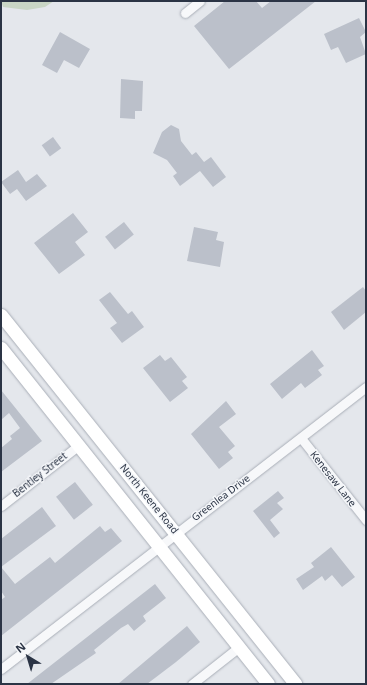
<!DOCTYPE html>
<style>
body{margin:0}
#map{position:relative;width:367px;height:685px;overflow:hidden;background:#e4e7ec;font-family:"Noto Sans",sans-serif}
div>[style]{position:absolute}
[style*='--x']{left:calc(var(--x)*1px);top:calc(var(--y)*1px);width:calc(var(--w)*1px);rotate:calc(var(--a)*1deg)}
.green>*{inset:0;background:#c9d6c5}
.building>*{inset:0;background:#bbc0ca;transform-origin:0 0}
.roads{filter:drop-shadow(0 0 1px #a9aeb7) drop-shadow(0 0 1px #a9aeb7)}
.minor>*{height:9px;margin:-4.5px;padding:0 4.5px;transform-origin:4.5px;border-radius:4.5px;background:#f7f8fa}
.secondary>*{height:13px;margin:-6.5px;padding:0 6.5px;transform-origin:6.5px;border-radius:6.5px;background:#fff}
span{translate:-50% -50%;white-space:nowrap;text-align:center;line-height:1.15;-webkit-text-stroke:3px #f4f6f9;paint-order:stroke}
.street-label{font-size:10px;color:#2b3445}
.frame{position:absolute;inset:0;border:2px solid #2b3445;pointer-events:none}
.north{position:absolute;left:8px;top:637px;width:40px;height:40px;-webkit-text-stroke:3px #f4f6f9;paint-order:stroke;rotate:322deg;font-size:11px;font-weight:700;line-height:16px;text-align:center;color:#2b3445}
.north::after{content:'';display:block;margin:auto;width:14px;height:18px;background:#2b3445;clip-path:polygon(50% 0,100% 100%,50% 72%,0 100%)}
</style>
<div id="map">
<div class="green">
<div style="clip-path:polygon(1px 1px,54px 1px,45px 7px,27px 10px,3px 7px)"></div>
</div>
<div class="building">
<div style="clip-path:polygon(225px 1px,256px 1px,262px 8px,271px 1px,316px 1px,229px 69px,194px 26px)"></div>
<div style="clip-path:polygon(359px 18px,366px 32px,360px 37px,366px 54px,346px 63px,338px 47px,331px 50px,324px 34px)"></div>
<div style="clip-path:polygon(60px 32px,90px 49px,79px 68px,64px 60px,57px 73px,42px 65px)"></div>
<div style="clip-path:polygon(121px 79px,143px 81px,142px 111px,135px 111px,135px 119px,120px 118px)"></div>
<div style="clip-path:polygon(171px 125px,179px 129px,181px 141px,192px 155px,196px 152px,204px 162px,211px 157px,226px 177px,213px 187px,200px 171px,180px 186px,173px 176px,177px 173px,167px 160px,153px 153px,162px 132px)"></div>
<div style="left:53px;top:137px;width:14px;height:14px;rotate:54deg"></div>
<div style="clip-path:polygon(18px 170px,26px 182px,37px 174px,47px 186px,26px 201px,17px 189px,10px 194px,1px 182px)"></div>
<div style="clip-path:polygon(73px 213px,88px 232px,75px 242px,85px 255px,59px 274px,34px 243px)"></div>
<div style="left:124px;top:222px;width:16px;height:24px;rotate:52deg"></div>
<div style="clip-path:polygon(194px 227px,218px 232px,216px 240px,224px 242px,220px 267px,187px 261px)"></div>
<div style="clip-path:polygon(363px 287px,366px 291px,366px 312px,344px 330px,331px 312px)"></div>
<div style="clip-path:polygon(110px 292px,128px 314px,132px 311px,144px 327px,122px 343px,110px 328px,117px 323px,99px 300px)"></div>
<div style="clip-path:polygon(312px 350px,324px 366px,318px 370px,322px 375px,305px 388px,301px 383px,282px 399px,270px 384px)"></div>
<div style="clip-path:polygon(160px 355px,165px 361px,171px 357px,187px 377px,182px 381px,188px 388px,170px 402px,143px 368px)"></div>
<div style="clip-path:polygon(1px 390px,42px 441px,1px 472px,1px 448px,12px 439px,10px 436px,20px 428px,9px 413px,1px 420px)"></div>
<div style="clip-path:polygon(226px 401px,236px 414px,219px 427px,235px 446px,228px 452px,233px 458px,219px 469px,191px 434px)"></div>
<div style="left:75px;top:482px;width:29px;height:24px;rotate:52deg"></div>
<div style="clip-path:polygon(278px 491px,284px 498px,277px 503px,283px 509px,270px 520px,280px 533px,274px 538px,253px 511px)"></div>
<div style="clip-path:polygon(42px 507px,56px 526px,1px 567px,1px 539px)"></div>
<div style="clip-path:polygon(100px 526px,105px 532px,111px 528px,122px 541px,1px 636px,1px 600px,5px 597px,1px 591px,1px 567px,15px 584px,50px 557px,55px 563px)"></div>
<div style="clip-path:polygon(331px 547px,355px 577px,342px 587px,332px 575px,325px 581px,322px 576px,303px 590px,296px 579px,314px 567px,311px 563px)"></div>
<div style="clip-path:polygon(155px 584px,166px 598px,143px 616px,146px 621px,134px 631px,128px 624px,121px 628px,94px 650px,96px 653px,51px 684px,27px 684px)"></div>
<div style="clip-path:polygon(187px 626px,200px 642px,176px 662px,147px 684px,118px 684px)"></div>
</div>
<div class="roads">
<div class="minor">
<div style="--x:185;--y:13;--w:19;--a:-39"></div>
<div style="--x:301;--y:438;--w:105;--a:51.6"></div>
<div style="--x:1;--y:506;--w:99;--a:-38"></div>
<div style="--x:1;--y:669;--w:461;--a:-37.7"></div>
<div style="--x:192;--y:684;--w:60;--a:-38.2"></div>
</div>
<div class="secondary">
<div style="--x:1;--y:315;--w:472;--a:51.4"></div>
<div style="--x:1;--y:348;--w:429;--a:51.5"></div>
</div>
</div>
<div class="street-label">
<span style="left:40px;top:475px;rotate:-38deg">Bentley Street</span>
<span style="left:333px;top:479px;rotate:52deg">Kenesaw Lane</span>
<span style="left:221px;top:498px;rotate:-37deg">Greenlea Drive</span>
<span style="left:149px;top:499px;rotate:51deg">North Keene Road</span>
</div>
<div class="frame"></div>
<div class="north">N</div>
</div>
